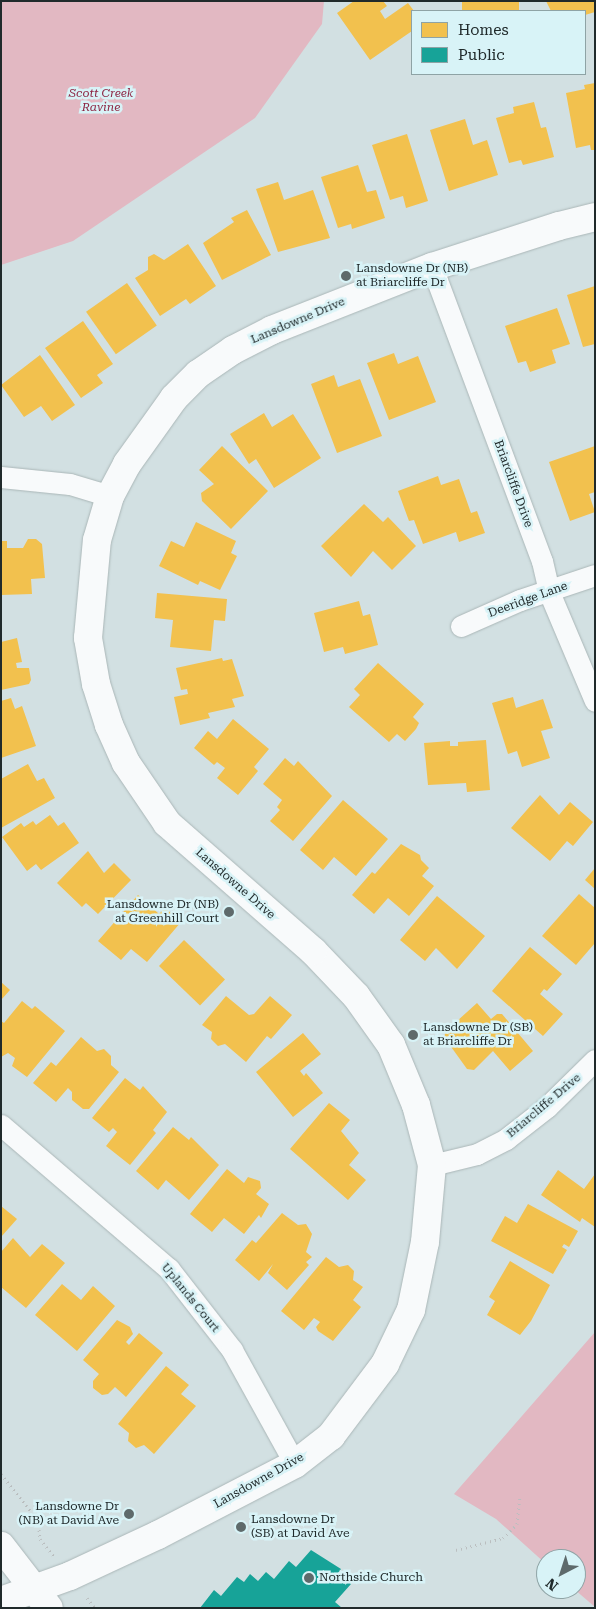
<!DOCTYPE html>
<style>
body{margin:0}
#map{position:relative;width:596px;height:1609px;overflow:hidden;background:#d2e0e2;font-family:"Roboto Serif",serif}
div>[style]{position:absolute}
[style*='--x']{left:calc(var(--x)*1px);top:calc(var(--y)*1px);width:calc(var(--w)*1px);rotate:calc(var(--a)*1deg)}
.green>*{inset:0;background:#e2b8c2}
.homes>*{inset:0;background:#f2c14e;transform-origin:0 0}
.public>*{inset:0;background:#17a398}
.path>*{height:3px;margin-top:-1.5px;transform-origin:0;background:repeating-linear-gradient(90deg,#babebf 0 1px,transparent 0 5px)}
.roads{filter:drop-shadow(0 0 1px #aab6b7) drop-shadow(0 0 1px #aab6b7)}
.street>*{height:21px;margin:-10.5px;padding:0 10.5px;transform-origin:10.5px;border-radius:10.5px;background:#f8fafb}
.secondary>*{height:28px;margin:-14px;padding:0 14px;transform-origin:14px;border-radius:14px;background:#f8fafb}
.dots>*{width:14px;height:14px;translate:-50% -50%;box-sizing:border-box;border:2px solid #d8f3f7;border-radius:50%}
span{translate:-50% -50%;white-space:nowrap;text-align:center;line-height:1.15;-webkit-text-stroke:5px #d8f3f7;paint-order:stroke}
.park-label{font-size:12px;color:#8e2644;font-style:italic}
.poi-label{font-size:12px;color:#202a2b}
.left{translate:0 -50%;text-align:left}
.right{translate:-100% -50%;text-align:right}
.street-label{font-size:12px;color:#202a2b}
.frame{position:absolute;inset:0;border:2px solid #202a2b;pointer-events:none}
.legend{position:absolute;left:411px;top:10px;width:175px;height:65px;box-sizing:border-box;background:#d8f3f7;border:1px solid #8ea3a5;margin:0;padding:6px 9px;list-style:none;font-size:15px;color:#202a2b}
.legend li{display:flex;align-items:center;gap:10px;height:25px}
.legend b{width:25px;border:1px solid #8ea3a5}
.north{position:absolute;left:536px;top:1549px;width:50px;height:50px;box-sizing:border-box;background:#d8f3f7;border:1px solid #8ea3a5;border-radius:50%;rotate:220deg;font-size:14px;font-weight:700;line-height:20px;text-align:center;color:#202a2b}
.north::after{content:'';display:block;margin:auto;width:18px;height:22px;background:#5e6a6b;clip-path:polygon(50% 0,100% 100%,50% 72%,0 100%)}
</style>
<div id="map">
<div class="green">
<div style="clip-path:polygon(1px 1px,324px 1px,322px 24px,255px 118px,73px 241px,1px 265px)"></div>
<div style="clip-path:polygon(595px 1332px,595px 1607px,574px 1589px,576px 1559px,546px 1559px,546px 1564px,496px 1519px,454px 1494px)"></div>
</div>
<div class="homes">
<div style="clip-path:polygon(354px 1px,383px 1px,387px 6px,380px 11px,385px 19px,408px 3px,414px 11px,412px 31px,370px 60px,337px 13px)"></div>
<div style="left:462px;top:1px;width:57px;height:10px"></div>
<div style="clip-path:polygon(546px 1px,595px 1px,595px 12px,585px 15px,585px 11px,551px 11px)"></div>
<div style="clip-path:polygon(595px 83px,595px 150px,591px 150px,590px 145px,576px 148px,566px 93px,585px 89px,584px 85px)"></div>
<div style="clip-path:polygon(534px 102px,541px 128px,546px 127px,554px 157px,523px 165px,521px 160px,509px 163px,496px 118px,514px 113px,513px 107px)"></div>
<div style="clip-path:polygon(465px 119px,473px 145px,487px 140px,498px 175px,449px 191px,430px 130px)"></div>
<div style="clip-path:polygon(407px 134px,428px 201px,406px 208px,403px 196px,390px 200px,372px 145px)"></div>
<div style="clip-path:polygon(358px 165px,367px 192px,376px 190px,385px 218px,352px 229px,351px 224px,338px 228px,321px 177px)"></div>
<div style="clip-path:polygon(278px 182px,284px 200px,313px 190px,330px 238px,278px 252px,256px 189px)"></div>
<div style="clip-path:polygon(247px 210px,271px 255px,222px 280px,203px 243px,234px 222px,231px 218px)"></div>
<div style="clip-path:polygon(188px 244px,216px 286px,190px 304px,186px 299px,160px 316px,135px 278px,148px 270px,148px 257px,154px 254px,164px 260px)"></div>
<div style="left:127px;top:283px;width:52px;height:50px;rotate:55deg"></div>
<div style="clip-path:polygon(595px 286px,595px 344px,583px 347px,567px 295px)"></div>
<div style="clip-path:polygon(557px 308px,570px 344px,552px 350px,556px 363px,530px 372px,526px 361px,518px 363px,505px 326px)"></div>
<div style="clip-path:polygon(83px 321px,113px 364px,97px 375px,103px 383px,81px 398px,45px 348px)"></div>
<div style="clip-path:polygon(394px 353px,398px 364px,418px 356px,436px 402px,389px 420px,367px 363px)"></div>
<div style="clip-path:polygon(40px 355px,75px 405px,52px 421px,41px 406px,24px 417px,1px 385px)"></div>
<div style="clip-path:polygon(334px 375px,338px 387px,360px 379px,382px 436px,337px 453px,311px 384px)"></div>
<div style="clip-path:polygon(264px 413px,272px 427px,293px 414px,321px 458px,274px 488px,256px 459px,249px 464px,230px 434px)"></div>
<div style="clip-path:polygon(222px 446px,268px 491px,231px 529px,202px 501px,201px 493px,214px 484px,199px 470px)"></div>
<div style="clip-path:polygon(595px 446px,595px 492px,589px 494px,595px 512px,570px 521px,549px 462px)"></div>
<div style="clip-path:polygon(438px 476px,441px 485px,459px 479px,471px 513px,477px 511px,485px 533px,459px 542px,456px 532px,423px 544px,414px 520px,409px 521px,398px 491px)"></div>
<div style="clip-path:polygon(364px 504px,383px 522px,388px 517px,416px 546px,392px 570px,373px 551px,351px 577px,321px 546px)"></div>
<div style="clip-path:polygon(196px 522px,236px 541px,231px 553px,237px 556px,220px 590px,200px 581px,198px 585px,159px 566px,171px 541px,184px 547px)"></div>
<div style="clip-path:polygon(28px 539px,36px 539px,42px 544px,45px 578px,31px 579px,32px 594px,1px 595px,1px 541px,7px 541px,7px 548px,23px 548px)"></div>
<div style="clip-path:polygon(157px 593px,227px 599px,225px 621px,214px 620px,211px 651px,170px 647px,173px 620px,155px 618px)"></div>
<div style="clip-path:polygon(359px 601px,363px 616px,370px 614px,378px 645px,345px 654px,343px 647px,324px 652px,314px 613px)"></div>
<div style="clip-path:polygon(17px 638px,22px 662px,16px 663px,17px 668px,29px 668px,31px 680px,29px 684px,1px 690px,1px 642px)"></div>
<div style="clip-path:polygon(222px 658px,223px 661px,232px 659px,244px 696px,232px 699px,235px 707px,208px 713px,210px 718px,180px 725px,174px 697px,188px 694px,187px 689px,181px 690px,176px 668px)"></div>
<div style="clip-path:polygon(378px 663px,424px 704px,413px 717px,419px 723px,416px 729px,405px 741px,397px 734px,389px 742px,349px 707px,360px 695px,354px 689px)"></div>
<div style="clip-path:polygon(513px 697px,516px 708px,543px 699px,553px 728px,541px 731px,550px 758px,522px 767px,517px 751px,508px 754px,492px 703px)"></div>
<div style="clip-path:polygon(11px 698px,15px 709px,22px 706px,36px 746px,1px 758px,1px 701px)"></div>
<div style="clip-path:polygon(233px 719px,269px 749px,254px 767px,258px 771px,238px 795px,217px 778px,225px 768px,217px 762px,214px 765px,194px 748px,208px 731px,217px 739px)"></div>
<div style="clip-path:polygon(486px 740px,490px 790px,467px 792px,466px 783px,428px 785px,424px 743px,450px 741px,450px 746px,458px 746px,458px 742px)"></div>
<div style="clip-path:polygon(285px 758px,294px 766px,298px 761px,332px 796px,293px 841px,270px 821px,280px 810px,277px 807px,282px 800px,263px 784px)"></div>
<div style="clip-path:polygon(28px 764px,37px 781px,44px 778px,55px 798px,1px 828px,1px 779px)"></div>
<div style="clip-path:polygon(540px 795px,559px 815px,570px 802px,593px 822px,573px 846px,567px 841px,550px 861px,511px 828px)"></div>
<div style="clip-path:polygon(343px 800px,388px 839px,356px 876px,334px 857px,323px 870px,300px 850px)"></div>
<div style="clip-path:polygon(50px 815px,58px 826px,64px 822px,79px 843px,41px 870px,36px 864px,27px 871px,2px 837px,21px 823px,24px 827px,33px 821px,36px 825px)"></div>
<div style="clip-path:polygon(401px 844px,420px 855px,421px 860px,429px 868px,422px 876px,434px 886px,409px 916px,388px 898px,374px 914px,352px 895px,372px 872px,375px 874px)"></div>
<div style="clip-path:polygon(88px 851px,104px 873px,114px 863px,131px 880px,98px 914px,86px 903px,82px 907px,57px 883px)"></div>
<div style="clip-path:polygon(595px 868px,595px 889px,585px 880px)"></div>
<div style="clip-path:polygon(579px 894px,595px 908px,595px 943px,576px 965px,542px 936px)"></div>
<div style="clip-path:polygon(138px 895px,159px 914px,165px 908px,181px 922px,147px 962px,131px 949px,121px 960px,98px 941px)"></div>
<div style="clip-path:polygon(437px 896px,485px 936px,457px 969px,436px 948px,425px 961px,400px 940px)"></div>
<div style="left:184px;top:940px;width:57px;height:36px;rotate:44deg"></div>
<div style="clip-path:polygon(530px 947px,562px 974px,547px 991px,544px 989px,540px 994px,563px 1014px,543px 1036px,492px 991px)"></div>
<div style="clip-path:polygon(1px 982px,10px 990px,1px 1000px)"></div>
<div style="clip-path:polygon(226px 996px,249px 1015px,254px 1014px,270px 996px,292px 1015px,271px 1039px,267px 1036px,246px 1062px,225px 1044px,218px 1046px,211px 1039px,212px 1032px,202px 1025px)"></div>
<div style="clip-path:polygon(22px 1001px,32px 1009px,35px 1006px,65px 1031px,27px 1077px,12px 1066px,15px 1058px,8px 1053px,1px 1057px,1px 1021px,4px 1023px)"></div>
<div style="clip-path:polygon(477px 1003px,491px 1019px,497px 1014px,502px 1014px,533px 1051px,510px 1071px,493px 1051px,474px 1070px,467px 1069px,444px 1037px,446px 1031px)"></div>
<div style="clip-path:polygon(303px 1033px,321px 1054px,300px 1071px,304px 1076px,306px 1073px,323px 1093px,293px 1117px,256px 1072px)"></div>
<div style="clip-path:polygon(81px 1037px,97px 1051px,104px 1049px,111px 1056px,111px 1065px,119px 1072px,89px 1109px,83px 1109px,72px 1100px,72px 1092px,68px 1088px,56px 1102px,33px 1083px,51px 1062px,56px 1066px)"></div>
<div style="clip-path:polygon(125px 1078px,140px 1090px,143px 1086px,167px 1112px,153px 1130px,156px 1133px,130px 1165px,106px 1146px,117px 1132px,113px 1128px,109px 1132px,92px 1118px)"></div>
<div style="clip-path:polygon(329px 1103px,350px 1120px,341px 1131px,359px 1153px,349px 1165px,366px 1180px,348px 1200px,290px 1149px)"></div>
<div style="clip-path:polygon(173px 1127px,189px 1140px,191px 1137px,219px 1165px,189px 1200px,166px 1180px,158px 1190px,136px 1171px)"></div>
<div style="clip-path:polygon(227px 1169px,244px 1183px,248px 1177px,260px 1181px,261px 1188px,256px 1194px,269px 1204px,261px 1218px,259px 1215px,244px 1234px,224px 1218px,212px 1232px,190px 1214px)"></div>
<div style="clip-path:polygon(558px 1170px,584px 1189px,595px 1174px,595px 1227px,582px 1218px,580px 1222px,541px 1195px)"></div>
<div style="clip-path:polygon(528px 1204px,578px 1231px,569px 1247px,564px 1244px,562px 1247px,567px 1250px,553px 1274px,491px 1241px,505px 1216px,517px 1223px)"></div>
<div style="clip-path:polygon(1px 1206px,17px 1219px,1px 1237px)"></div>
<div style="clip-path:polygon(282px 1213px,298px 1225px,306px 1224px,312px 1234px,306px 1252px,312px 1257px,306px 1262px,309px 1265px,287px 1290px,268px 1273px,273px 1264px,259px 1281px,235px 1260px,252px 1240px,256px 1243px)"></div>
<div style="clip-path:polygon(13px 1238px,30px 1257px,42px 1244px,65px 1263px,26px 1308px,1px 1287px,1px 1252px)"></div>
<div style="clip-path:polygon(326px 1257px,339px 1267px,348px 1265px,354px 1271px,353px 1280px,363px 1287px,353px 1300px,361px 1307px,333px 1341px,318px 1331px,316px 1327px,320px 1322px,314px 1318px,304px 1330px,281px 1311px)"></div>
<div style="clip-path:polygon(510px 1261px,550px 1285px,531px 1321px,520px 1335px,487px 1315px,495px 1301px,489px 1297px)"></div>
<div style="clip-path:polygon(62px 1284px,81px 1300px,93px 1286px,115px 1306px,77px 1351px,35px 1315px)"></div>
<div style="clip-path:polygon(117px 1320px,130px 1327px,133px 1334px,126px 1342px,129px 1345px,139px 1333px,163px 1353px,126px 1397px,115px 1387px,108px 1394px,102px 1395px,93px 1388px,93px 1381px,99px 1374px,83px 1360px)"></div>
<div style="clip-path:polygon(166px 1366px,189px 1385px,181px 1394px,196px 1406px,154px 1454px,144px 1445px,136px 1448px,128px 1441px,129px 1433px,118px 1424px)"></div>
</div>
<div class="public">
<div style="clip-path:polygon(311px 1550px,341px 1569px,338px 1573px,351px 1584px,335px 1602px,342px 1608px,200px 1608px,214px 1590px,221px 1596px,237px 1577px,244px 1582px,250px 1574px,258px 1581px,266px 1572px,274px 1579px,289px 1561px,296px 1567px)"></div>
</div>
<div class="path">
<div style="--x:1;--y:1474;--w:59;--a:51.2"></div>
<div style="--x:38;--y:1520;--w:19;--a:84"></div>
<div style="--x:40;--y:1539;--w:22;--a:51"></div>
<div style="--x:456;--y:1550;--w:49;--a:-14.3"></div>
<div style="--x:503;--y:1538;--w:20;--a:-45"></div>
<div style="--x:517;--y:1524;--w:28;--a:-84"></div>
<div style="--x:87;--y:1598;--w:13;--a:51"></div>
</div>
<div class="roads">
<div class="street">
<div style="--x:432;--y:267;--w:314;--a:69.5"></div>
<div style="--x:542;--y:561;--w:32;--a:77"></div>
<div style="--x:549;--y:592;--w:118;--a:67.1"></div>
<div style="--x:1;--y:477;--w:69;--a:5.8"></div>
<div style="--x:70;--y:484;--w:42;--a:16.7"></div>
<div style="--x:461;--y:626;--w:64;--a:-23.8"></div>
<div style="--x:520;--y:600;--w:79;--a:-18.4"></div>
<div style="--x:1;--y:1125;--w:221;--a:40.6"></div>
<div style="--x:169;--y:1269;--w:103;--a:52.1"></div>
<div style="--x:232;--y:1350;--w:130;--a:61.1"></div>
<div style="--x:432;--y:1165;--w:46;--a:-13.7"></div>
<div style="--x:477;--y:1154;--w:33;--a:-27"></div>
<div style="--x:506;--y:1139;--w:52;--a:-38"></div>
<div style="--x:547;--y:1107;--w:67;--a:-44.4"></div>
</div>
<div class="secondary">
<div style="--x:1;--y:1546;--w:78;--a:52.3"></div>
<div style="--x:1;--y:1601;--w:73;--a:-19.9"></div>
<div style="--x:70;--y:1576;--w:97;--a:-25"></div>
<div style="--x:158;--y:1535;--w:154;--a:-27.4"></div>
<div style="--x:295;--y:1464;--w:46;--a:-37.9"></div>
<div style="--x:331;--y:1436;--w:90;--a:-53.1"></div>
<div style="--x:385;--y:1364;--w:60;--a:-64.3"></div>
<div style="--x:411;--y:1310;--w:69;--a:-78.4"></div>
<div style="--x:425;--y:1242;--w:77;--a:-84.8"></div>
<div style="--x:432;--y:1165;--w:62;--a:-104.9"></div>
<div style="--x:416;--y:1105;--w:65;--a:-112.6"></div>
<div style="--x:391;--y:1045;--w:60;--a:-125.5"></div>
<div style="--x:356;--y:996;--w:62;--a:-133.7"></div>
<div style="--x:313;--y:951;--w:194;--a:-138.8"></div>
<div style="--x:167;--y:823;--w:73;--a:-124.3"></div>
<div style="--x:126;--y:763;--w:42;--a:-114.1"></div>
<div style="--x:109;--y:725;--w:43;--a:-107.6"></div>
<div style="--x:96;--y:684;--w:47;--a:-99.9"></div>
<div style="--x:88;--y:638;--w:98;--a:-84.8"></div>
<div style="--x:97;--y:540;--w:46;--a:-73.5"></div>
<div style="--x:110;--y:496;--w:36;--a:-62"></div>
<div style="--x:127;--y:464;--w:81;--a:-54.5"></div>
<div style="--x:174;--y:398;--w:34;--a:-45"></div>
<div style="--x:198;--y:374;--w:42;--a:-34.4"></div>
<div style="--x:233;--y:350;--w:44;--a:-27.1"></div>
<div style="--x:272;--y:330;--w:172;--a:-21.5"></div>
<div style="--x:432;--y:267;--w:133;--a:-17.9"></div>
<div style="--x:559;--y:226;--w:37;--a:-14"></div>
</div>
</div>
<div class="dots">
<div style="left:346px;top:276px;background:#5e6a6b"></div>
<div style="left:229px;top:912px;background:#5e6a6b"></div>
<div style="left:413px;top:1035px;background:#5e6a6b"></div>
<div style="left:129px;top:1514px;background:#5e6a6b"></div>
<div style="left:241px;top:1527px;background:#5e6a6b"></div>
<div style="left:309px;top:1578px;background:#5e6a6b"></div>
</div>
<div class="park-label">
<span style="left:101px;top:101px">Scott Creek<br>Ravine</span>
</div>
<div class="poi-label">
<span class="left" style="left:356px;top:276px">Lansdowne Dr (NB)<br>at Briarcliffe Dr</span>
<span class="right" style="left:219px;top:912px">Lansdowne Dr (NB)<br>at Greenhill Court</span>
<span class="left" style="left:423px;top:1035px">Lansdowne Dr (SB)<br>at Briarcliffe Dr</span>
<span class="right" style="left:119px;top:1514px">Lansdowne Dr<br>(NB) at David Ave</span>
<span class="left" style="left:251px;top:1527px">Lansdowne Dr<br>(SB) at David Ave</span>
<span class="left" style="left:319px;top:1578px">Northside Church</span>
</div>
<div class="street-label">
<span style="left:298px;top:321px;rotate:-23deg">Lansdowne Drive</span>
<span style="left:513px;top:484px;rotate:70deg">Briarcliffe Drive</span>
<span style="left:528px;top:600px;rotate:-20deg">Deeridge Lane</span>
<span style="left:235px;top:884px;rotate:41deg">Lansdowne Drive</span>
<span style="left:544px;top:1106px;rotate:-40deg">Briarcliffe Drive</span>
<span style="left:190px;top:1298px;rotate:51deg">Uplands Court</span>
<span style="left:259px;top:1481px;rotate:-29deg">Lansdowne Drive</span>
</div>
<div class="frame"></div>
<ul class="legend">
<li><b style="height:14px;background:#f2c14e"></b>Homes</li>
<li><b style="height:14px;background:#17a398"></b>Public</li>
</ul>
<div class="north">N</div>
</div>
